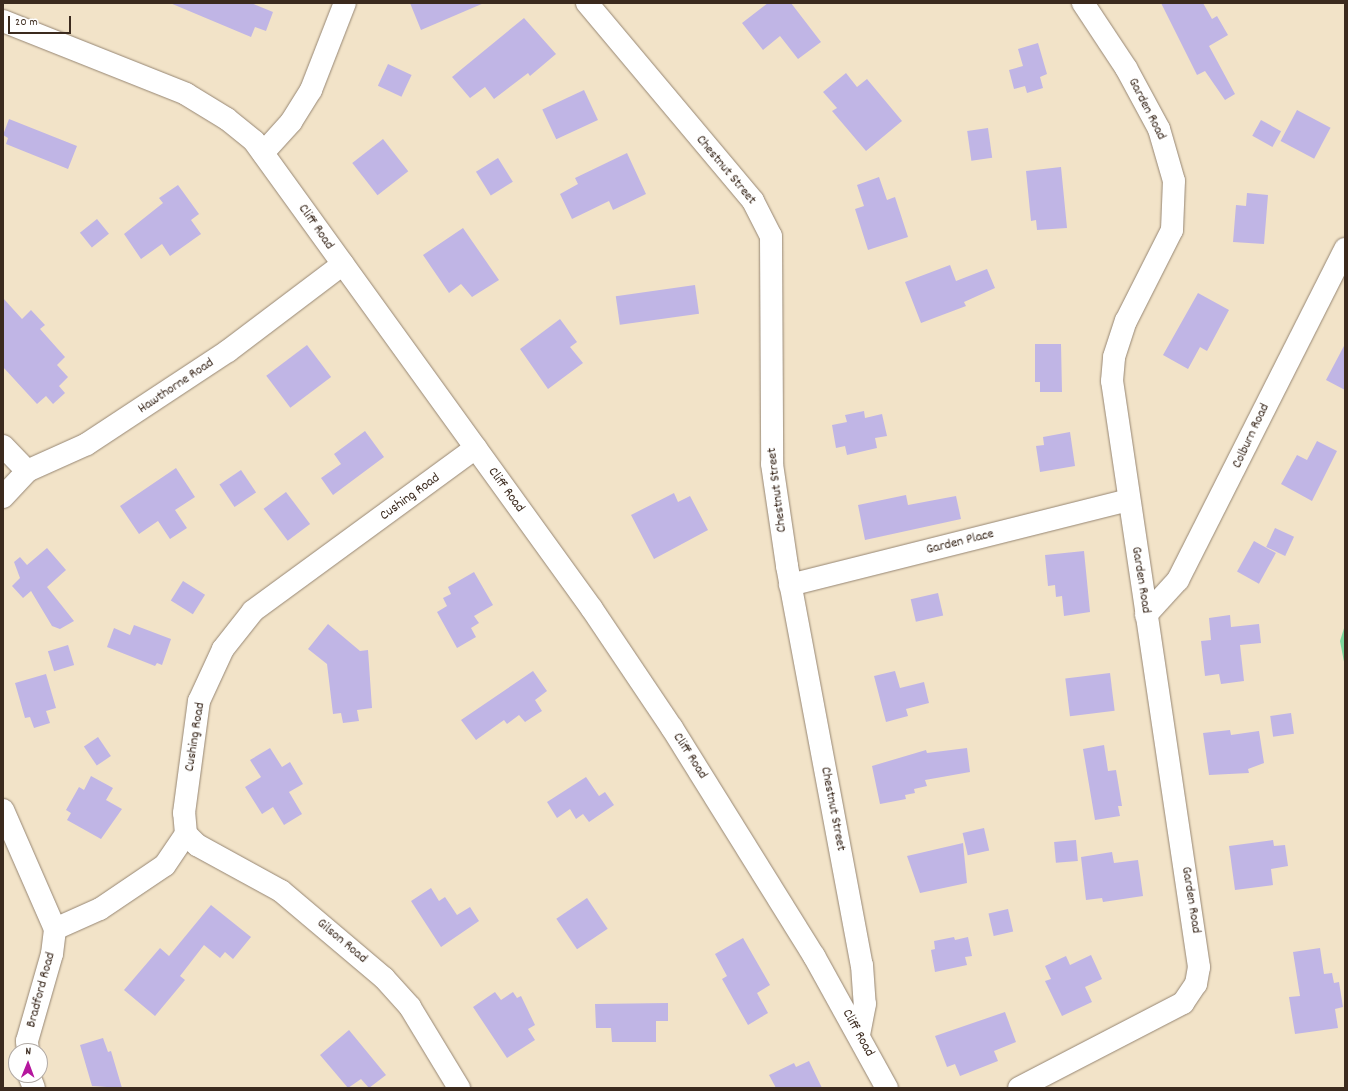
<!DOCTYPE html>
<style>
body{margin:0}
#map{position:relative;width:1348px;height:1091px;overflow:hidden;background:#f2e3c8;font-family:Dekko,sans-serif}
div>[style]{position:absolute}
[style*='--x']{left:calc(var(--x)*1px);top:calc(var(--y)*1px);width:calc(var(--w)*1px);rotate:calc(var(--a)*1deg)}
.green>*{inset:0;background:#7ed79c}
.building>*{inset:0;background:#c0b5e5;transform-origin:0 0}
.roads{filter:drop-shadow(0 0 1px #968673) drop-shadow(0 0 1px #968673)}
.minor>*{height:22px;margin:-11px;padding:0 11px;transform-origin:11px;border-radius:11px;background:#fff}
span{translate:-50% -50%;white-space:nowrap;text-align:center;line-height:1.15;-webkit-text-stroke:3px #fff;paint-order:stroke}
.street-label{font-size:14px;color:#3b2a1e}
.frame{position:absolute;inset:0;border:4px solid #3b2a1e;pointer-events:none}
.north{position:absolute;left:8px;top:1043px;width:40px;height:40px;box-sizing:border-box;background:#fff;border:1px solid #b1aaa5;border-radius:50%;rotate:1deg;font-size:11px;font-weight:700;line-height:16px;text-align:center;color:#3b2a1e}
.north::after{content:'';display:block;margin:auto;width:14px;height:18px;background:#b5179e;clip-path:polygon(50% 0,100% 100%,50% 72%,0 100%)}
.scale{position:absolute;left:8px;top:16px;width:63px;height:18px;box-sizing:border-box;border:2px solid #3b2a1e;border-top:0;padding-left:5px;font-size:12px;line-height:14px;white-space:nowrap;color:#3b2a1e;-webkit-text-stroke:3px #fff;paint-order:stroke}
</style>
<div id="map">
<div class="green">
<div style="clip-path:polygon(1345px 625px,1345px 667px,1340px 641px)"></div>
</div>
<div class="building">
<div style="clip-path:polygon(170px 3px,251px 3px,273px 12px,266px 31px,255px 27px,251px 37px)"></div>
<div style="clip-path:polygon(410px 3px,484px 3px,421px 30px)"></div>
<div style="clip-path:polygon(768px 3px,791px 3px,821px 42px,798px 59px,780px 36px,763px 50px,742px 23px)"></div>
<div style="clip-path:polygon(1161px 3px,1203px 3px,1212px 19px,1217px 16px,1228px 35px,1209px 46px,1235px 94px,1225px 100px,1205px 71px,1197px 75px)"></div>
<div style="clip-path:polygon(524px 18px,556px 54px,530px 76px,528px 73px,494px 99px,485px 87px,470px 98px,452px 77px)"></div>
<div style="clip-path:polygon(1038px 43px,1047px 74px,1040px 77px,1043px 88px,1027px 93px,1025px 86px,1014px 89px,1009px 70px,1023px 66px,1018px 49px)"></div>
<div style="left:388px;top:64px;width:26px;height:24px;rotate:25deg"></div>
<div style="clip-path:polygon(846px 73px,857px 87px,867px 79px,902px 121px,866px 151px,832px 111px,837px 108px,823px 92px)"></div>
<div style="left:584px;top:90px;width:33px;height:46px;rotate:65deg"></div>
<div style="left:1297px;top:110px;width:38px;height:35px;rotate:28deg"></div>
<div style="clip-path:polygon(9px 119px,77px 146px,68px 169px,6px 144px,8px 138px,3px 135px)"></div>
<div style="left:1261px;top:120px;width:23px;height:18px;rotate:29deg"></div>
<div style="left:988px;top:128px;width:30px;height:21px;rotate:82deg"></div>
<div style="left:383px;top:139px;width:41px;height:39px;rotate:52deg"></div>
<div style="clip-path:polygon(627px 153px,646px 194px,613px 210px,609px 201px,572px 219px,560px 194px,578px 184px,575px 178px)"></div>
<div style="left:498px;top:158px;width:28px;height:26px;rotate:58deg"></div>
<div style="clip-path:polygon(1061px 167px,1067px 228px,1037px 230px,1036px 220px,1031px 221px,1026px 171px)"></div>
<div style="clip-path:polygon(879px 177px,887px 200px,895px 197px,908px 237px,868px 250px,855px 209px,864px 206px,857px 185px)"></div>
<div style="clip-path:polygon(178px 185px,199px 214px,191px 220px,201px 234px,170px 256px,162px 244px,141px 259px,124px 234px,163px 203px,159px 198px)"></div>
<div style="clip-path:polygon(1247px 193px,1268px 195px,1264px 244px,1233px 242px,1236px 205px,1246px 206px)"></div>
<div style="left:97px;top:219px;width:19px;height:22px;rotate:51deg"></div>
<div style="clip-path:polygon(463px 228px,499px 280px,472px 297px,461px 284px,449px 293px,423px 255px)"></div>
<div style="clip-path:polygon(950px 265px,956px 281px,987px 269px,995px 288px,964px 302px,966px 306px,921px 323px,905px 282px)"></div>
<div style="left:695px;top:285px;width:29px;height:80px;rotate:82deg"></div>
<div style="clip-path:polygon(1198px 293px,1229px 310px,1207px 351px,1200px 347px,1188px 369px,1163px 355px)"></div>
<div style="clip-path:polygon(3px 298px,22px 319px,31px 310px,45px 325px,40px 329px,65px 357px,57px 365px,68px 377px,59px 386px,65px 393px,53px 404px,46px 396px,37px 404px,3px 367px)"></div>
<div style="clip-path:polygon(560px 319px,577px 342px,570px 347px,583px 363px,548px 389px,520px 349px)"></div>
<div style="clip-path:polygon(1035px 344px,1061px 344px,1062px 392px,1040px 392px,1040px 382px,1035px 382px)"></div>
<div style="clip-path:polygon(1345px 344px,1345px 390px,1326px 380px)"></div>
<div style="left:307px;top:345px;width:40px;height:51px;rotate:53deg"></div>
<div style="clip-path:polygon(864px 411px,865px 418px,882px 414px,887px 436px,875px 438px,877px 448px,847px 455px,845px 446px,836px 448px,832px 425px,847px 422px,845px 415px)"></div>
<div style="clip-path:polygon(365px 431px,384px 457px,333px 495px,321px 478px,341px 464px,334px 454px)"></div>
<div style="clip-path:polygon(1070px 432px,1075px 466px,1040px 472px,1036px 446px,1044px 445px,1043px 437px)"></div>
<div style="clip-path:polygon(1317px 441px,1337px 451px,1312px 501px,1281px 484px,1297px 455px,1307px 460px)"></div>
<div style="clip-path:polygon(176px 468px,195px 497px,175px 510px,187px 528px,170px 539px,158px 521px,139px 534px,120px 506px)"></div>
<div style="left:241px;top:470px;width:27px;height:26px;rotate:56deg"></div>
<div style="left:286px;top:492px;width:40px;height:28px;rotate:53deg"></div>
<div style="clip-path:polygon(674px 493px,678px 502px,690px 496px,708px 530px,654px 559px,631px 515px)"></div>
<div style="clip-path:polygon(906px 495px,908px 505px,956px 496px,961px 519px,865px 540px,858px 505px)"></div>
<div style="left:1275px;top:528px;width:21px;height:21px;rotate:25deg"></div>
<div style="left:1254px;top:541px;width:25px;height:35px;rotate:29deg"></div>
<div style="clip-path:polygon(47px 548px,66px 570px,47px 587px,74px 621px,60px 629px,52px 626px,31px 591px,23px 598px,12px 586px,20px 578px,14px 562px,20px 557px,27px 565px)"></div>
<div style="clip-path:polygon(1084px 551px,1090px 612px,1064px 616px,1062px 596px,1056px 597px,1055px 585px,1048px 586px,1045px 555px)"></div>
<div style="clip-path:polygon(474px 572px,493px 605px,474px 616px,479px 623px,471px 628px,476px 637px,457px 648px,437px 612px,447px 606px,443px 598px,451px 594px,448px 587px)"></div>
<div style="left:183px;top:581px;width:26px;height:23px;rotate:32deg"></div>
<div style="left:938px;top:593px;width:23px;height:28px;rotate:77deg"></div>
<div style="clip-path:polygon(1230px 615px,1231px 627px,1259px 624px,1261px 643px,1240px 645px,1244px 681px,1221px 684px,1219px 674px,1205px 676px,1201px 641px,1211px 640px,1209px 618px)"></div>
<div style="clip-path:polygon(328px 624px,360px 651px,368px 650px,372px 708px,357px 710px,359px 721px,343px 723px,341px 713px,333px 714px,327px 664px,308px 649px)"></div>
<div style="clip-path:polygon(134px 625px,171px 639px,162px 665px,157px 663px,155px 666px,107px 647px,114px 628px,130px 635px)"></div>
<div style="left:68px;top:645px;width:21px;height:21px;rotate:73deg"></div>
<div style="clip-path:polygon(533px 671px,547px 691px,535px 700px,542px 711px,525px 722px,519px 715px,507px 724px,504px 720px,476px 740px,461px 720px)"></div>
<div style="clip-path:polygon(895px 671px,900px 688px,924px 682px,929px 703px,906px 709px,908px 716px,886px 722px,874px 676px)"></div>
<div style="left:1110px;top:673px;width:38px;height:45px;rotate:83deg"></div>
<div style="clip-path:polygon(46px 674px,56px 708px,46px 711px,50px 723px,34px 728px,30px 717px,25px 718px,15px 683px)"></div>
<div style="left:1291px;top:713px;width:21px;height:21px;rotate:82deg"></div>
<div style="clip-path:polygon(1230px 730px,1231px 735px,1259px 731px,1264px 763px,1248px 769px,1249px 773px,1209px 775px,1203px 733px)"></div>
<div style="left:98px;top:737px;width:23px;height:17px;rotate:56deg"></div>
<div style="clip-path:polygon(1104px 745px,1108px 771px,1116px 770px,1122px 806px,1118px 806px,1120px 816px,1095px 820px,1083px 749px)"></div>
<div style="clip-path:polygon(270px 748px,282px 767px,290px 762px,303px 784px,289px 792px,302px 814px,284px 825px,273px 807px,262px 814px,245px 787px,261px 777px,250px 760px)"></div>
<div style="clip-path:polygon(967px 748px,970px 772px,925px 780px,927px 786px,914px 789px,915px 793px,905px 795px,906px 799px,880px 804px,872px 766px,926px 750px,927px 753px)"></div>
<div style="clip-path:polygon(91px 776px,113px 788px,106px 800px,122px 809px,101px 839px,67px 820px,71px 813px,66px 810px,79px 787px,84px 790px)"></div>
<div style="clip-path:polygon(586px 777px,599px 796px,605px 792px,614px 805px,589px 822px,583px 814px,576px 819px,570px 809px,557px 818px,547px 802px)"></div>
<div style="left:984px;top:828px;width:23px;height:22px;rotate:77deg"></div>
<div style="left:1076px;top:840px;width:21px;height:22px;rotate:85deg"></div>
<div style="clip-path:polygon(1273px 840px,1274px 846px,1285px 845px,1288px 866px,1271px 869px,1273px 885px,1235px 890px,1229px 846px)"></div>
<div style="clip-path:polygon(963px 843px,967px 883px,920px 893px,907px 856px)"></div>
<div style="clip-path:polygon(1112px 852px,1114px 863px,1138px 860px,1143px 896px,1103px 902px,1102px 898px,1086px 900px,1081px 857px)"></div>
<div style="clip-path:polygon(431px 888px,439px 901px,445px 897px,457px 915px,470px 907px,479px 921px,441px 947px,411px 901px)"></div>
<div style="left:587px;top:898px;width:37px;height:37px;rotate:56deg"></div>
<div style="clip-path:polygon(211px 905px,251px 937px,233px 959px,225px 952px,220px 958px,204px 945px,180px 976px,185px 980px,155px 1016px,124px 990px,160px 948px,169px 956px)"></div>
<div style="left:1008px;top:909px;width:23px;height:20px;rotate:77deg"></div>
<div style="clip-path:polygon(954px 937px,955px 940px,968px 937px,972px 956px,965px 957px,967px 965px,935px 972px,931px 950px,935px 949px,934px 941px)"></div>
<div style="clip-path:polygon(743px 938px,770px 985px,757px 993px,768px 1013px,748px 1025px,722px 979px,727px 976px,715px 954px)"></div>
<div style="clip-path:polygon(1320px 948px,1324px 974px,1332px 973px,1334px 983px,1339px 982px,1343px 1007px,1335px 1009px,1338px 1028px,1295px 1034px,1289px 997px,1300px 996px,1293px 952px)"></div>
<div style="clip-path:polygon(1091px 955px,1102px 979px,1085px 987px,1092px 1002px,1062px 1016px,1045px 981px,1051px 979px,1045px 966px,1066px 956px,1070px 965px)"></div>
<div style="clip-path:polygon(495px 992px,501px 1000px,513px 992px,517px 998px,521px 996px,535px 1025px,528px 1029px,535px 1040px,507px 1058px,473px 1007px)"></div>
<div style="clip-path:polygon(668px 1003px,668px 1021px,656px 1021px,656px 1042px,612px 1042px,611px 1028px,596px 1028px,595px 1004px)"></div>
<div style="clip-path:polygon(1005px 1012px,1016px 1042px,994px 1051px,998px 1061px,960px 1076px,955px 1064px,947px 1067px,935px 1036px)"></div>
<div style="clip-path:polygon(349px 1030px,386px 1075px,369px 1088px,361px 1079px,348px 1088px,320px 1055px)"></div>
<div style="clip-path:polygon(103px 1038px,108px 1052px,111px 1051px,122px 1088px,92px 1086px,80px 1045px)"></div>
<div style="clip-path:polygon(809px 1061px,822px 1088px,776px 1088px,769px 1075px,794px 1063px,796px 1067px)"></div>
</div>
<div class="roads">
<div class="minor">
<div style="--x:587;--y:3;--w:258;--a:50"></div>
<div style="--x:753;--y:201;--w:39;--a:63"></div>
<div style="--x:771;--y:236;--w:228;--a:89.7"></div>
<div style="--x:772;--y:464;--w:103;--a:81.6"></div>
<div style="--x:787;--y:566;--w:406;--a:79.4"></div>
<div style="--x:862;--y:965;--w:39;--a:86"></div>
<div style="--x:865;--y:1004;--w:32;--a:101"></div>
<div style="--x:3;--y:21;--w:197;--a:21.7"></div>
<div style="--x:186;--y:94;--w:48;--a:31.4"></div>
<div style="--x:227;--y:119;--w:35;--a:39"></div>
<div style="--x:254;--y:141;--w:577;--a:54.16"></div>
<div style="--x:592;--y:609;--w:143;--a:56.1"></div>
<div style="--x:672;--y:728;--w:269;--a:58.1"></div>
<div style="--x:814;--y:956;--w:151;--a:61.1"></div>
<div style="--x:263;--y:153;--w:42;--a:-47.9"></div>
<div style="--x:291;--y:122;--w:38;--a:-58"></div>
<div style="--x:311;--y:90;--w:93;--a:-68.7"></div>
<div style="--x:3;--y:446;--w:35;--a:46"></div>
<div style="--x:27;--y:471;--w:66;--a:-24.2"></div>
<div style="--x:87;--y:444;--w:169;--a:-33.4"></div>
<div style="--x:228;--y:351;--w:144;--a:-37.1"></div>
<div style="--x:3;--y:497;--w:35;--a:-47"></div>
<div style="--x:790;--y:585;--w:349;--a:-14.1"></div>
<div style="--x:1146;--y:615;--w:47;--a:-47.6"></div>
<div style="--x:1178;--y:580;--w:371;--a:-63.2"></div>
<div style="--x:3;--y:810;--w:130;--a:66.4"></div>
<div style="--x:55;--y:929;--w:49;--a:-24"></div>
<div style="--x:100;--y:909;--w:78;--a:-34.1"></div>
<div style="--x:165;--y:865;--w:37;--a:-56"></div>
<div style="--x:186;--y:834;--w:21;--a:-95"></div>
<div style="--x:184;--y:813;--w:113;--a:-82.4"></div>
<div style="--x:199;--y:701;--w:57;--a:-65.2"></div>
<div style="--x:223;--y:649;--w:48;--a:-51.7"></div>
<div style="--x:253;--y:611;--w:276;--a:-36.2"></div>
<div style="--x:186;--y:834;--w:16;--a:45"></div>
<div style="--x:197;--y:845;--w:96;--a:28.7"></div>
<div style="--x:281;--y:891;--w:135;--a:40.2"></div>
<div style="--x:384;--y:978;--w:39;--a:48"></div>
<div style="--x:410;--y:1007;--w:95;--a:58.8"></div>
<div style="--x:28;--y:1051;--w:10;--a:-96"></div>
<div style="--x:27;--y:1041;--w:91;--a:-74"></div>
<div style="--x:52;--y:954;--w:25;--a:-83"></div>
<div style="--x:29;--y:1075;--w:14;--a:69"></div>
<div style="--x:1019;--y:1088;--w:185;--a:-27.4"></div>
<div style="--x:1183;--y:1003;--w:23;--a:-56"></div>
<div style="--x:1196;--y:984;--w:17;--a:-80"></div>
<div style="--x:1199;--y:967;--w:592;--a:-98.44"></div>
<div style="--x:1112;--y:381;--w:24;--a:-85"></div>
<div style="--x:1114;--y:357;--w:38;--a:-72"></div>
<div style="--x:1126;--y:321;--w:102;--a:-63.2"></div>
<div style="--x:1172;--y:230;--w:49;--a:-87.7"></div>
<div style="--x:1174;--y:181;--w:54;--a:-106.1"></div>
<div style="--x:1159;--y:129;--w:69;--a:-118.4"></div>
<div style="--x:1126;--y:68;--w:78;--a:-123.5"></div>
</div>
</div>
<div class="street-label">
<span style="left:1147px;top:109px;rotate:63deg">Garden Road</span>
<span style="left:726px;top:170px;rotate:50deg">Chestnut Street</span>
<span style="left:316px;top:227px;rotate:55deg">Cliff Road</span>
<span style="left:176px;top:386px;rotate:-34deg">Hawthorne Road</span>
<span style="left:1251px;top:436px;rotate:-65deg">Colburn Road</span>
<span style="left:506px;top:490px;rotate:54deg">Cliff Road</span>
<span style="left:777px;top:490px;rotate:-97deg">Chestnut Street</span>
<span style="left:410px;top:497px;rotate:-36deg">Cushing Road</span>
<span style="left:960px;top:542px;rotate:-14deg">Garden Place</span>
<span style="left:1141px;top:580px;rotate:81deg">Garden Road</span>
<span style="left:195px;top:737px;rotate:-81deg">Cushing Road</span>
<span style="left:690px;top:756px;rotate:57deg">Cliff Road</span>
<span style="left:833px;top:809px;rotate:79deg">Chestnut Street</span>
<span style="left:1191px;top:900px;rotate:81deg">Garden Road</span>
<span style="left:342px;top:941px;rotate:40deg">Gilson Road</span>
<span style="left:41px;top:990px;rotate:-75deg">Bradford Road</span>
<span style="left:858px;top:1033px;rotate:61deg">Cliff Road</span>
</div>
<div class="frame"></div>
<div class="north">N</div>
<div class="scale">20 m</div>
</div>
